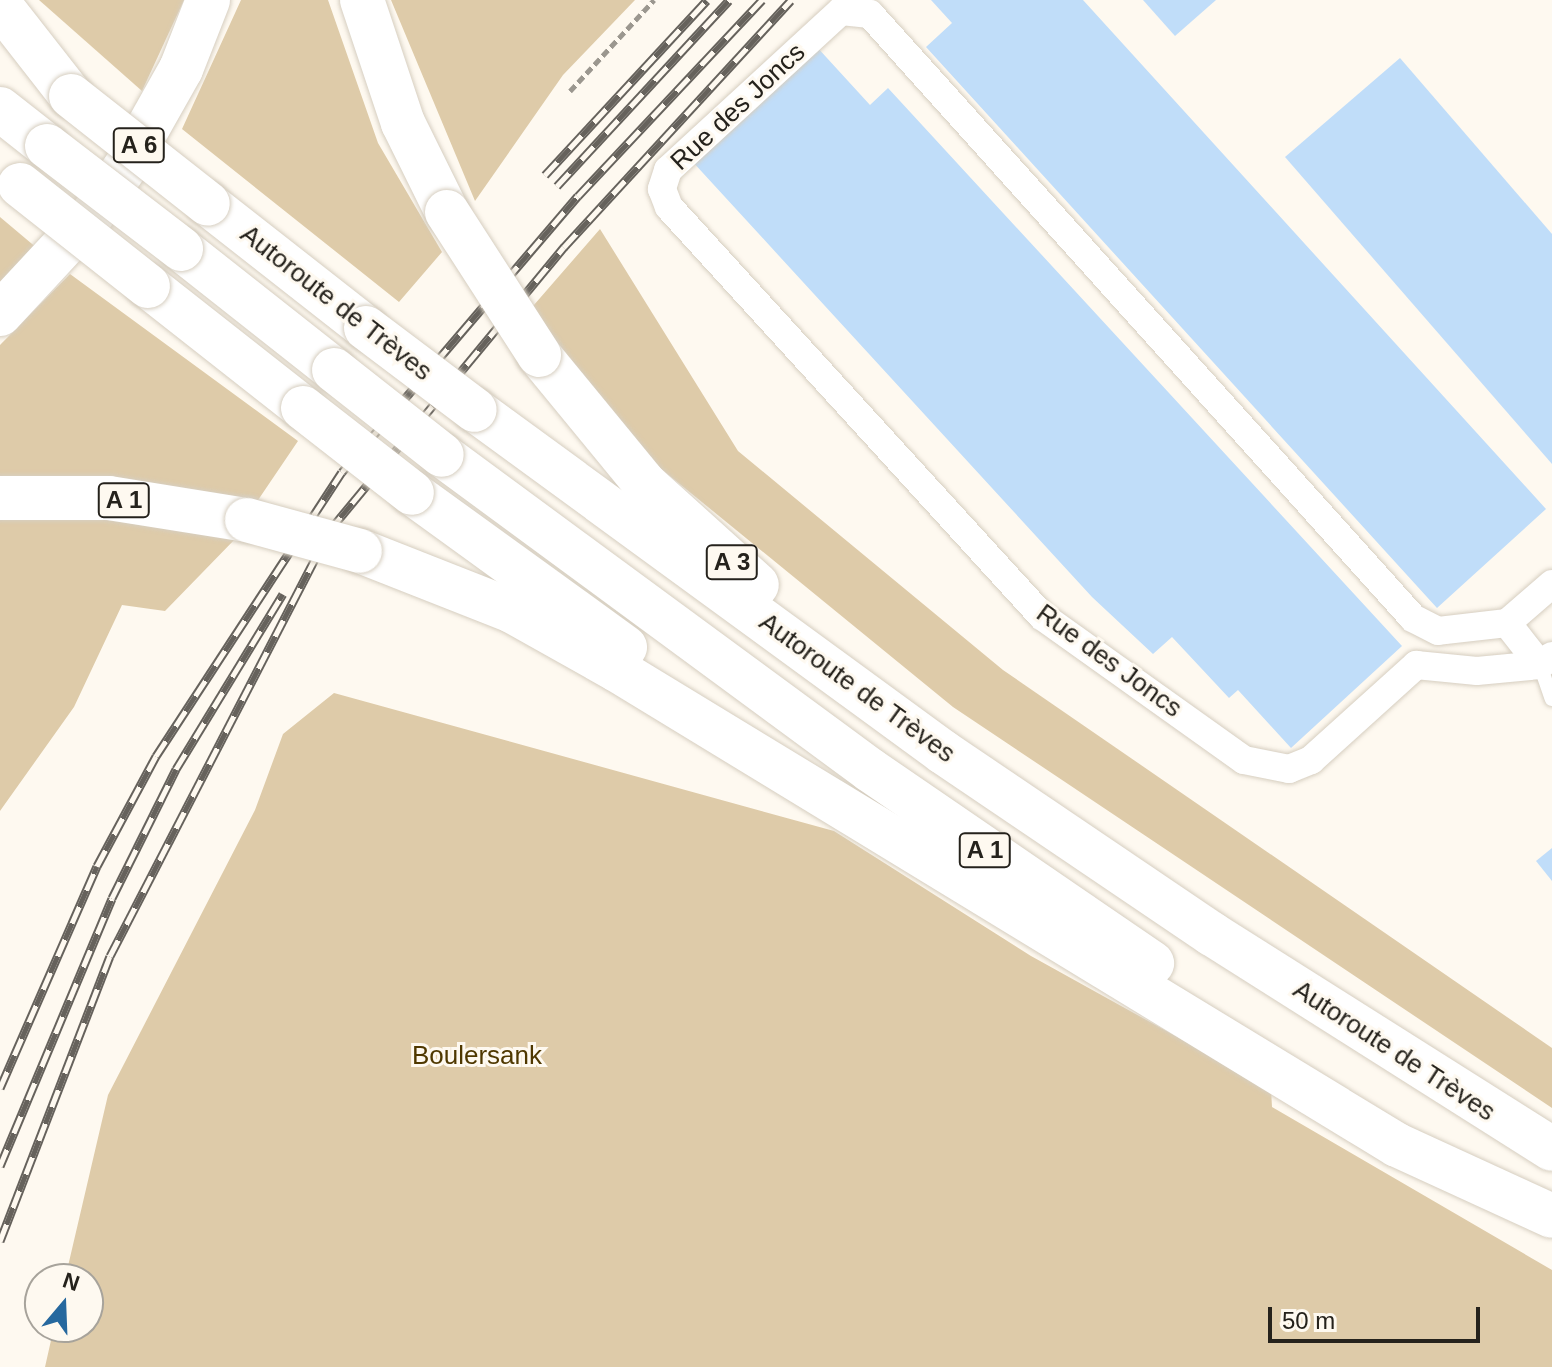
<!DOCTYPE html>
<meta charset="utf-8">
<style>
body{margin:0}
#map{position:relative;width:1552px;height:1367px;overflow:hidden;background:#fef9f0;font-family:Arial,sans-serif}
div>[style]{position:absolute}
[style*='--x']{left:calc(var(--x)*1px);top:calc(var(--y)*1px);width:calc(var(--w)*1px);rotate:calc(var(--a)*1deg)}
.green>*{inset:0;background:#decba9}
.building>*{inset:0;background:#c0ddf9}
.path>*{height:5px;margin-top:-2.5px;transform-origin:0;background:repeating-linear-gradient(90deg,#9b978f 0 8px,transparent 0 12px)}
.roads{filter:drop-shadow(0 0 2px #d6cec0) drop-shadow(0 0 2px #d6cec0)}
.service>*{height:14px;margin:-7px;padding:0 7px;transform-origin:7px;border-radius:7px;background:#fff}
.minor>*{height:28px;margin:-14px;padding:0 14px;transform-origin:14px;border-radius:14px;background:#fff}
.motorway>*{height:44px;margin:-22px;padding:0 22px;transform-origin:22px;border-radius:22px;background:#fff}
.rail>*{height:9px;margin-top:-4.5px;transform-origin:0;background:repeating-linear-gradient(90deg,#fef9f0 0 18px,#66625c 0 36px);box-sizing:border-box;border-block:2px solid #66625c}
.bridges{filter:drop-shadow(0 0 2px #d6cec0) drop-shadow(0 0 2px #d6cec0)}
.motorway-bridge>*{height:44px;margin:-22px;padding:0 22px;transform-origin:22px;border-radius:22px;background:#fff}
span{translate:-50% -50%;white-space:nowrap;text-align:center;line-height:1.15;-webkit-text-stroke:6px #fef9f0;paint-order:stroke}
.shield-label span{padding:2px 6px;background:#fef9f0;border:2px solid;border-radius:6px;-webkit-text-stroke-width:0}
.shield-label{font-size:24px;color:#25221c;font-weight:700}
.street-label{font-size:26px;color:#25221c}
.park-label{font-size:26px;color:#4f3800}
.north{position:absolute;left:24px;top:1263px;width:80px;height:80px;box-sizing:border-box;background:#fef9f0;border:2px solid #a7a39b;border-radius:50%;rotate:19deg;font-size:22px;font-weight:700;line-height:32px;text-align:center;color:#25221c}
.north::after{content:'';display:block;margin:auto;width:28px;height:36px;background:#26689e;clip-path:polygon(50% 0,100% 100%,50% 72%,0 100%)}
.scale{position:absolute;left:1268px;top:1307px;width:212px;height:36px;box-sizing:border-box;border:4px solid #25221c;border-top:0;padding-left:10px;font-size:24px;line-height:28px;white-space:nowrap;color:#25221c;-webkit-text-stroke:6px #fef9f0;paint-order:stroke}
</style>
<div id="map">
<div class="green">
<div style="clip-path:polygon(39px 0,184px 0,142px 91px)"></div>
<div style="clip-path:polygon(241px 0,328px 0,378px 143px,442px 252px,399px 302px,182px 129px)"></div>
<div style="clip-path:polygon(391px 0,635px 0,563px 75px,475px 201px)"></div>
<div style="clip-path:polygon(0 217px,38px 249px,0 285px)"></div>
<div style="clip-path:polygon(600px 229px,738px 451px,1003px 670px,1552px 1048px,1552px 1108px,953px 707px,643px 454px,527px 313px)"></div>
<div style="clip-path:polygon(70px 274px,298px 441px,254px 506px,111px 481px,0 476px,0 345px)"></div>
<div style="clip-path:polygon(74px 516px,237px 537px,165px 611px,122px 605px,74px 707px,0 811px,0 520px)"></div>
<div style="clip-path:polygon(334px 693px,834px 831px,1031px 956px,1271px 1089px,1272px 1107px,1552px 1270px,1552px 1367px,45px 1367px,54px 1327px,88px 1327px,88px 1279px,65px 1279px,108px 1095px,255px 810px,283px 734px)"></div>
</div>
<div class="building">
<div style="clip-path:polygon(931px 0,1083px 0,1546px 509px,1437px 608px,926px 47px,952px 23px)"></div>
<div style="clip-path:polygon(1143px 0,1216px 0,1175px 36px)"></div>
<div style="clip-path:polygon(816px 46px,870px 105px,888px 88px,1402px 646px,1291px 748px,1238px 690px,1229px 698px,1172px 637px,1153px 654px,1092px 597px,691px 160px)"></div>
<div style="clip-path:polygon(1400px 58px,1552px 234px,1552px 464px,1285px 157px)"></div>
<div style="clip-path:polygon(1552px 848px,1552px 881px,1536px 861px)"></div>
</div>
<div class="path">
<div style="--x:570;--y:91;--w:124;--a:-47.3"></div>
</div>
<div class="roads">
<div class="service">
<div style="--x:1540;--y:665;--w:36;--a:71"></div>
</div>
<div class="minor">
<div style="--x:1552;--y:584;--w:60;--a:139.1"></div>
<div style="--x:1507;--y:623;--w:69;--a:173.4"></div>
<div style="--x:1438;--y:631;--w:28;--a:-153"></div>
<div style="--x:1413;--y:618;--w:812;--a:-131.96"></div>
<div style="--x:870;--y:14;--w:29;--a:-174"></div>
<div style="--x:841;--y:11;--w:235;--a:137.4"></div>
<div style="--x:668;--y:170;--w:20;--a:108"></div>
<div style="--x:662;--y:189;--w:19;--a:69"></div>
<div style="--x:669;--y:207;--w:554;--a:47.64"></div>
<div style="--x:1042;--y:616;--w:248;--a:35.5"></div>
<div style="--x:1244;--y:760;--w:46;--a:11.3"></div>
<div style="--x:1289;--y:769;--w:24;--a:-22"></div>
<div style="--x:1311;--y:760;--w:142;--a:-42.1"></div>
<div style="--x:1416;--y:665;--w:61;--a:5.6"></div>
<div style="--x:1477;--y:671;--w:63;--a:-5.4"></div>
<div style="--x:1540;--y:665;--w:15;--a:-37"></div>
<div style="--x:1507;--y:623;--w:53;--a:51.8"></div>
</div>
<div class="motorway">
<div style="--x:362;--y:0;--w:130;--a:71.6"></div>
<div style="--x:403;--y:123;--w:99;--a:63.7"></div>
<div style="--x:0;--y:5;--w:115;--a:52"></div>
<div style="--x:0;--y:109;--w:60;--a:38.2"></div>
<div style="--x:208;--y:204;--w:201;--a:38.1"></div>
<div style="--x:181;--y:249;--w:195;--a:38.3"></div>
<div style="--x:148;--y:286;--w:197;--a:38.2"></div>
<div style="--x:0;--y:314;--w:135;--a:-47.1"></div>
<div style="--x:92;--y:215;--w:63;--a:-55.3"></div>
<div style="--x:128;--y:163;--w:108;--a:-60.6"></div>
<div style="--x:181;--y:69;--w:74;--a:-68.6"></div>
<div style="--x:539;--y:355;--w:166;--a:50.6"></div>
<div style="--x:644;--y:483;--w:152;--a:42.1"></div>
<div style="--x:475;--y:410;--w:580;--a:36.16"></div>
<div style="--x:943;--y:752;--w:325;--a:34.1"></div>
<div style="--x:1212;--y:934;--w:402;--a:32.3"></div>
<div style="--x:442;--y:455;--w:531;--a:36.35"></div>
<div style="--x:870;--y:770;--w:342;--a:34.4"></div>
<div style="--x:412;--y:493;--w:263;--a:35.9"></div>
<div style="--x:0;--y:498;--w:109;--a:0"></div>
<div style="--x:109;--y:498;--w:140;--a:9.1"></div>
<div style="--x:360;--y:551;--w:163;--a:21.5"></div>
<div style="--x:512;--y:611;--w:120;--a:29.3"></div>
<div style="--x:617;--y:670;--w:913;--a:31.34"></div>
<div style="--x:1397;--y:1145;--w:170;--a:24.6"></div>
</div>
</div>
<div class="rail">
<div style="--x:545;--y:175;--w:238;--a:-47.2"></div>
<div style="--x:557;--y:186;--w:253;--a:-47.2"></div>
<div style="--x:0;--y:1088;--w:242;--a:-66.4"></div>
<div style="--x:97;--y:866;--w:125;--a:-61.8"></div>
<div style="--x:156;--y:756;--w:339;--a:-56.8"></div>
<div style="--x:342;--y:472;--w:363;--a:-49.5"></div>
<div style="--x:578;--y:196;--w:269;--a:-46.8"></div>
<div style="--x:0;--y:1166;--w:290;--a:-67.3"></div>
<div style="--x:112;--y:898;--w:144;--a:-63.6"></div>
<div style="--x:176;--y:769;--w:205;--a:-58.6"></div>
<div style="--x:0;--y:1241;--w:305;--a:-68.9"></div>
<div style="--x:110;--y:956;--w:478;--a:-62.7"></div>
<div style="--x:329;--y:531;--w:369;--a:-50.4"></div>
<div style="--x:564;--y:247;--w:335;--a:-47.4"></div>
</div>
<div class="bridges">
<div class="motorway-bridge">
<div style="--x:71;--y:96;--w:174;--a:38.2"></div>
<div style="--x:47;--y:146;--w:169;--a:37.5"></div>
<div style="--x:20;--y:185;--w:163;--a:38.3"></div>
<div style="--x:447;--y:212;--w:170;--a:57.2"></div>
<div style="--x:366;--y:328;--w:136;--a:37"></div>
<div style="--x:334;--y:370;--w:137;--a:38.2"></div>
<div style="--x:303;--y:408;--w:138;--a:37.9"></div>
<div style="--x:247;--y:520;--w:117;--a:15.3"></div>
</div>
</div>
<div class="shield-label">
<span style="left:139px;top:145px">A 6</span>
<span style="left:124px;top:500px">A 1</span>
<span style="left:732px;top:562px">A 3</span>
<span style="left:985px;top:850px">A 1</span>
</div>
<div class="street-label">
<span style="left:738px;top:107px;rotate:-43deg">Rue des Joncs</span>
<span style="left:336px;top:303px;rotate:38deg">Autoroute de Trèves</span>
<span style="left:1109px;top:661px;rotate:36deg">Rue des Joncs</span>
<span style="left:857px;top:688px;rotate:36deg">Autoroute de Trèves</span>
<span style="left:1394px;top:1051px;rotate:33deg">Autoroute de Trèves</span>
</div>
<div class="park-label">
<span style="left:477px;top:1056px">Boulersank</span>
</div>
<div class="north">N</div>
<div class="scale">50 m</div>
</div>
